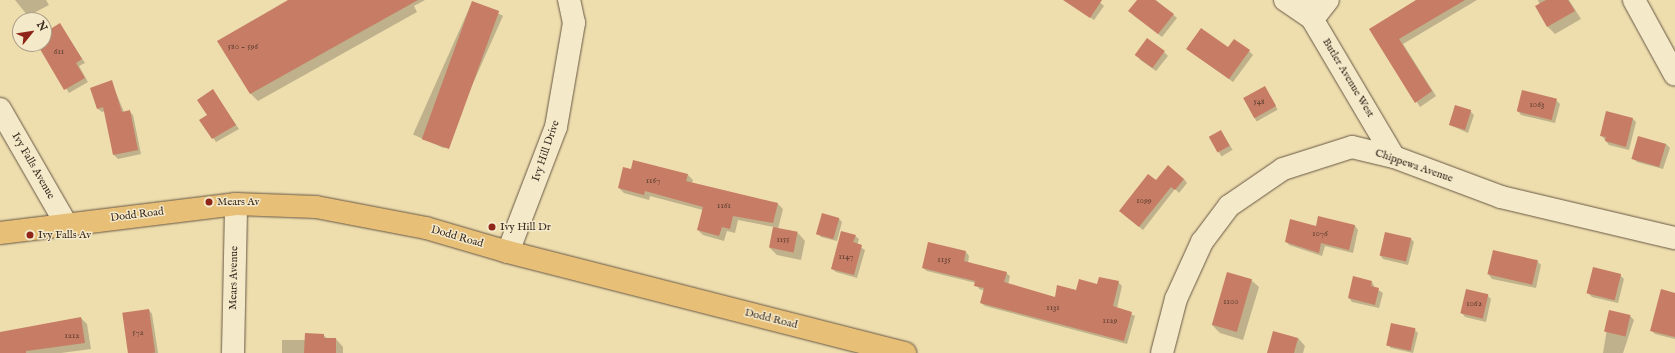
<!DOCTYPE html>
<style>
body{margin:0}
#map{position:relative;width:1675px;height:353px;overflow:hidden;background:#eedeae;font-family:"IM FELL English",serif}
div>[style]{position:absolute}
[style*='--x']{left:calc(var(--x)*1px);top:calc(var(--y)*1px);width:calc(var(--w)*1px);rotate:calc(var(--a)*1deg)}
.shadow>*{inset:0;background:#0003;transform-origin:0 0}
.building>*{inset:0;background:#c77d65;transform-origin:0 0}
.roads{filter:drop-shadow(0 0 1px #685744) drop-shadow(0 0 1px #685744)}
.minor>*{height:22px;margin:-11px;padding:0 11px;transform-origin:11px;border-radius:11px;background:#f4eaca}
.major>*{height:22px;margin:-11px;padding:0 11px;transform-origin:11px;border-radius:11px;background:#e7bf77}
.dots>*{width:11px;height:11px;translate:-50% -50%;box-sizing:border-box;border:2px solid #f4eaca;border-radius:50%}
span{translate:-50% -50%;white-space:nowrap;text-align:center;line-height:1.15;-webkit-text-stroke:3px #f4eaca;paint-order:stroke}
.number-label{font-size:9px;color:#5f3f31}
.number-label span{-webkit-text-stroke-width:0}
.street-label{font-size:11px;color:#3c2a20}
.poi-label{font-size:11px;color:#3c2a20}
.left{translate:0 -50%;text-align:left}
.north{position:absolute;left:12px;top:12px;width:40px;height:40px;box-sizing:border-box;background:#f4eaca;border:1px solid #aa9d86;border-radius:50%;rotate:60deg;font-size:11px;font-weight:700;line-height:16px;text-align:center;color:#3c2a20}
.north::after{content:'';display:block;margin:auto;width:14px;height:18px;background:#8f2418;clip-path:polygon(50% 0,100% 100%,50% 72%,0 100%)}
</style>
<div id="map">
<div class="shadow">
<div style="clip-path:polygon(15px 0,46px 0,49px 5px,28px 16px)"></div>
<div style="clip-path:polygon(293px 0,425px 0,414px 6px,417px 12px,258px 101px,251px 94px,218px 41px)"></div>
<div style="clip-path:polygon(1079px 0,1097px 0,1104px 6px,1094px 20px,1075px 7px)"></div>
<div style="clip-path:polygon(1138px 0,1156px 0,1177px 18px,1162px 37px,1133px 15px)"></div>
<div style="clip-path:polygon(1421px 0,1477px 0,1403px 44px,1436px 96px,1420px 107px,1371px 30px)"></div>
<div style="clip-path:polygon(1538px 0,1569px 0,1581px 19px,1555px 34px,1547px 26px)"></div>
<div style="left:472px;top:2px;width:34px;height:145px;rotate:24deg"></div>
<div style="clip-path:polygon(60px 24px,85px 63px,79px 66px,88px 82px,69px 93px,38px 44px,44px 44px,44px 34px)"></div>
<div style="clip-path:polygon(1228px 49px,1249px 51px,1253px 55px,1233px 82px,1191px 52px)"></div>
<div style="clip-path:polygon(1164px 52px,1168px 56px,1156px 71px,1139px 59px)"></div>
<div style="clip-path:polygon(111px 81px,124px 112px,129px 111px,133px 115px,141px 154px,118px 159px,114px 155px,105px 111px,102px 112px,98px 109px,91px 88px)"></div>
<div style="left:1265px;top:87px;width:26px;height:24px;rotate:61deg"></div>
<div style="clip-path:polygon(213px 91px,239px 129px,216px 142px,201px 120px,208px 115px)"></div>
<div style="clip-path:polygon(1556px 100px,1560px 104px,1555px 123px,1521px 115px,1518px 111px)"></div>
<div style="clip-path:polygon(1470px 111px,1474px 115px,1468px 133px,1450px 125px)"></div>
<div style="clip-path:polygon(1633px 119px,1636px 122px,1629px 150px,1609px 145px,1601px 135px)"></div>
<div style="left:1221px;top:131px;width:22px;height:13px;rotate:58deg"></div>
<div style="clip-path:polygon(1639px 137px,1666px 144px,1670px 148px,1663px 169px,1637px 162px,1633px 158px)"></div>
<div style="clip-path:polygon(634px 161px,688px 175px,693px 180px,692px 183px,778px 204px,783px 209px,778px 229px,798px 233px,805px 241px,801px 260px,777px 255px,770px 248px,774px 227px,738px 220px,735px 233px,727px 231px,724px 241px,703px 235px,698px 230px,703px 210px,650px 196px,649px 200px,624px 193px,619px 188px,632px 170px)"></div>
<div style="clip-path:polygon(1184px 179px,1187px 183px,1179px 193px,1175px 189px,1143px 230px,1124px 215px,1156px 181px)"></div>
<div style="clip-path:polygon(1319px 218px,1355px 226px,1358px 230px,1353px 253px,1325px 246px,1322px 256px,1289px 245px,1286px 241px,1317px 227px)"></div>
<div style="clip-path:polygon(839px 219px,842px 222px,837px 241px,821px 237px,817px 233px)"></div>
<div style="clip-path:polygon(855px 236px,859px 239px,857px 245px,865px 250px,857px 278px,836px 272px,832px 269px)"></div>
<div style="clip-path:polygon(1410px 238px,1414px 242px,1408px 265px,1383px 259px,1380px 255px)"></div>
<div style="clip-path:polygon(966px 252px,969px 256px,968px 263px,1006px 273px,1010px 276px,1008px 285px,1055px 298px,1118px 282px,1122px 286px,1117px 308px,1135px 316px,1127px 344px,985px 306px,981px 303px,985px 291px,979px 289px,976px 283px,927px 271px,923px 268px)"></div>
<div style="clip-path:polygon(1537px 261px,1541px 265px,1536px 288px,1492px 279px,1489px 275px)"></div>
<div style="clip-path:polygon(1620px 275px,1624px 279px,1618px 303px,1592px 297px,1588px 293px)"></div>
<div style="clip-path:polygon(1251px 280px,1259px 287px,1243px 340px,1220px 333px,1212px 325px)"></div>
<div style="clip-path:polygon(1372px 282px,1375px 288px,1383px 293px,1379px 308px,1352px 302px,1349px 298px)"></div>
<div style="clip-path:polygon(1675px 294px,1675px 339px,1655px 334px,1651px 330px)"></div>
<div style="clip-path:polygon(1487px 295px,1491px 299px,1486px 322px,1465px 317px,1462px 313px)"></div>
<div style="clip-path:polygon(149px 310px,152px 314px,158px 353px,128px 353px)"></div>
<div style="clip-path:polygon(1610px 311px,1630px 316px,1634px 320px,1623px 353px,1603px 353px)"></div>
<div style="clip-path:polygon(81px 318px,87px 324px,91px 349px,61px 353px,0 353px,0 333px)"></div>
<div style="clip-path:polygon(1414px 329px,1418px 333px,1413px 353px,1391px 348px,1387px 344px)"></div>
<div style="clip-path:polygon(323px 335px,328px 339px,336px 339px,343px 347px,343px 353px,282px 353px,282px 340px,306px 340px)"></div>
<div style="clip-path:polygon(1298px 338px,1305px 346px,1303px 353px,1268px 353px)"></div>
</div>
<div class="building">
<div style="clip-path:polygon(288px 0,418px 0,250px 94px,217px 41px)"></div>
<div style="clip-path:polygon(1063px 0,1102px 0,1090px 18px)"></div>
<div style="clip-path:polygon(1137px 0,1155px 0,1174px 14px,1158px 34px,1128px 11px)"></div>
<div style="clip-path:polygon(1416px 0,1465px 0,1399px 39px,1432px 91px,1415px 103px,1369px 29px)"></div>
<div style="clip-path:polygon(1546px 0,1568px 0,1575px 11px,1547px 27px,1535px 6px)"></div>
<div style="left:472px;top:1px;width:29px;height:147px;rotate:20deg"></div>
<div style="clip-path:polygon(60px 23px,82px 59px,76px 63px,85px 78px,64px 90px,37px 44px,44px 44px,44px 33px)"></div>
<div style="clip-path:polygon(1201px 28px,1228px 47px,1234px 39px,1250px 50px,1229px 79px,1186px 49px)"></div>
<div style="left:1147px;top:38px;width:22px;height:21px;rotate:36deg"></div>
<div style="clip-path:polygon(112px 80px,122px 112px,130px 110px,138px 150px,113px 155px,103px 107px,97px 109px,90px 88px)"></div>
<div style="left:1265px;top:86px;width:23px;height:25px;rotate:61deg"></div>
<div style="clip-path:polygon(213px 89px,236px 125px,212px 139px,199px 120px,207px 115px,197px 100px)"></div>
<div style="left:1522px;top:90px;width:36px;height:22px;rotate:14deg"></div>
<div style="left:1455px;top:105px;width:17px;height:21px;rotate:17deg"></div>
<div style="clip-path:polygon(1606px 111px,1633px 118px,1626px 147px,1605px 141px,1606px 137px,1600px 136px)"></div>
<div style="left:1221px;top:130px;width:18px;height:14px;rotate:61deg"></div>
<div style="left:1638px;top:136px;width:29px;height:24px;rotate:16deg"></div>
<div style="clip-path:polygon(633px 160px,688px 174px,686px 181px,778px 203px,773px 223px,733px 216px,730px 229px,722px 227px,719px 236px,697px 230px,703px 207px,645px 191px,644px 195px,618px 188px,623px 167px,631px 169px)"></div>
<div style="clip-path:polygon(1168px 165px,1184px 179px,1175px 190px,1171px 187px,1139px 227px,1119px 211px,1148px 174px,1156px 180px)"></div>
<div style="left:822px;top:213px;width:18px;height:22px;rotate:16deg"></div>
<div style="clip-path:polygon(1318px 216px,1355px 225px,1349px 250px,1321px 243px,1319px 253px,1285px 242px,1290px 219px,1316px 226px)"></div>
<div style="left:773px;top:227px;width:25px;height:21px;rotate:11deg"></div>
<div style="clip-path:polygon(841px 231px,856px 235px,853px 242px,862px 245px,854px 275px,831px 269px)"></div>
<div style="left:1385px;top:232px;width:27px;height:24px;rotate:13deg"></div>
<div style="clip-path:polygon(928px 242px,966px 251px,964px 261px,1007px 272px,1004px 282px,1055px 297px,1057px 285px,1076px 290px,1079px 279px,1097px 284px,1099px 277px,1119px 281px,1113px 306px,1132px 312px,1124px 341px,980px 303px,984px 288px,974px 286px,975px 281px,922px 268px)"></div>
<div style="left:1493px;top:250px;width:46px;height:25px;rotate:13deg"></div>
<div style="left:1593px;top:267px;width:29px;height:27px;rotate:14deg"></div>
<div style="left:1227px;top:272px;width:26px;height:55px;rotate:16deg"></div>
<div style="clip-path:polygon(1353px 276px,1372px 281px,1371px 286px,1379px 288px,1375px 305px,1348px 298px)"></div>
<div style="left:1466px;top:289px;width:23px;height:25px;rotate:13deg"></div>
<div style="clip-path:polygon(1661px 289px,1675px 293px,1675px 337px,1650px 331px)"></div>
<div style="left:149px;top:309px;width:44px;height:27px;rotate:82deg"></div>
<div style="left:1609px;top:310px;width:22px;height:22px;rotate:13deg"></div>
<div style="clip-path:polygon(81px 317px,85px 343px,26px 351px,26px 353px,0 353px,0 332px)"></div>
<div style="left:1391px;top:323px;width:25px;height:23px;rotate:12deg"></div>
<div style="clip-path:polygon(1273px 331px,1298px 338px,1294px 353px,1267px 353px)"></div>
<div style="clip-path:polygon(305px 333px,324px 334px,324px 338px,336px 338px,336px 353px,304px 353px)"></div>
</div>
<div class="roads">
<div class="minor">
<div style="--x:1285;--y:0;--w:34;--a:34"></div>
<div style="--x:1313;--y:19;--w:24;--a:-52"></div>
<div style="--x:1301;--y:0;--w:182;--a:59.4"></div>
<div style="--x:1634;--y:0;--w:85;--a:61.3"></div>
<div style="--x:0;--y:109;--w:133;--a:60.1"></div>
<div style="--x:508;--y:252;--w:134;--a:-69"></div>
<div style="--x:556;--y:127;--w:106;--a:-80.2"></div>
<div style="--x:574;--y:23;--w:24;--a:-102"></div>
<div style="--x:233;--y:353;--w:149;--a:-88.8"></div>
<div style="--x:1162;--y:353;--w:56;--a:-75.5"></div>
<div style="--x:1176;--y:299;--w:63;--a:-65.5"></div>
<div style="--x:1202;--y:242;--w:45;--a:-53.1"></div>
<div style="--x:1229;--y:206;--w:65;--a:-34.4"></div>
<div style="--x:1283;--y:169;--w:72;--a:-17.7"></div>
<div style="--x:1352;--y:147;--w:43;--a:13.4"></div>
<div style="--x:1394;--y:157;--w:114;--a:20.5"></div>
<div style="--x:1501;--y:197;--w:179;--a:13.3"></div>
</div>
<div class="major">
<div style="--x:0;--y:233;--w:238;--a:-7"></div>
<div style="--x:236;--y:204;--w:80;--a:2.1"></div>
<div style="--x:316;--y:207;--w:112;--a:10.8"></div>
<div style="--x:426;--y:228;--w:85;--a:16.3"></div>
<div style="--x:508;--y:252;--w:410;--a:14.3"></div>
</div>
</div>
<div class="dots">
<div style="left:209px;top:202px;background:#8f2418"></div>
<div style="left:492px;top:227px;background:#8f2418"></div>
<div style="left:30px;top:235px;background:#8f2418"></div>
</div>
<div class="number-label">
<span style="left:243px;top:47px">580 - 596</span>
<span style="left:59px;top:52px">611</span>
<span style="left:1259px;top:102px">548</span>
<span style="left:1537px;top:105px">1063</span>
<span style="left:653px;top:181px">1167</span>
<span style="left:1144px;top:201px">1099</span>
<span style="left:724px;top:206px">1161</span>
<span style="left:1320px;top:234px">1076</span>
<span style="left:783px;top:240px">1155</span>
<span style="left:846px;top:257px">1147</span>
<span style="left:944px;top:260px">1135</span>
<span style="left:1231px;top:302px">1100</span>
<span style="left:1474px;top:304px">1062</span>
<span style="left:1053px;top:308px">1131</span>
<span style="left:1110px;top:321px">1129</span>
<span style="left:138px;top:333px">572</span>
<span style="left:72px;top:336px">1212</span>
</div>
<div class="street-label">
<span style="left:1348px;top:78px;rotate:59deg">Butler Avenue West</span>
<span style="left:546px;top:151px;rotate:-71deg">Ivy Hill Drive</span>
<span style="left:33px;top:166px;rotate:60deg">Ivy Falls Avenue</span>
<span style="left:1414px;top:166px;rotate:19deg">Chippewa Avenue</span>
<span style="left:137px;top:215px;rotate:-7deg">Dodd Road</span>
<span style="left:457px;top:237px;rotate:16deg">Dodd Road</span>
<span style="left:234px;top:278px;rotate:-89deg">Mears Avenue</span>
<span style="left:771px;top:319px;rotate:14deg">Dodd Road</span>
</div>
<div class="poi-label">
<span class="left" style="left:217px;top:202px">Mears Av</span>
<span class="left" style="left:500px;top:227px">Ivy Hill Dr</span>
<span class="left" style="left:38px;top:235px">Ivy Falls Av</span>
</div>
<div class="north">N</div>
</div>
